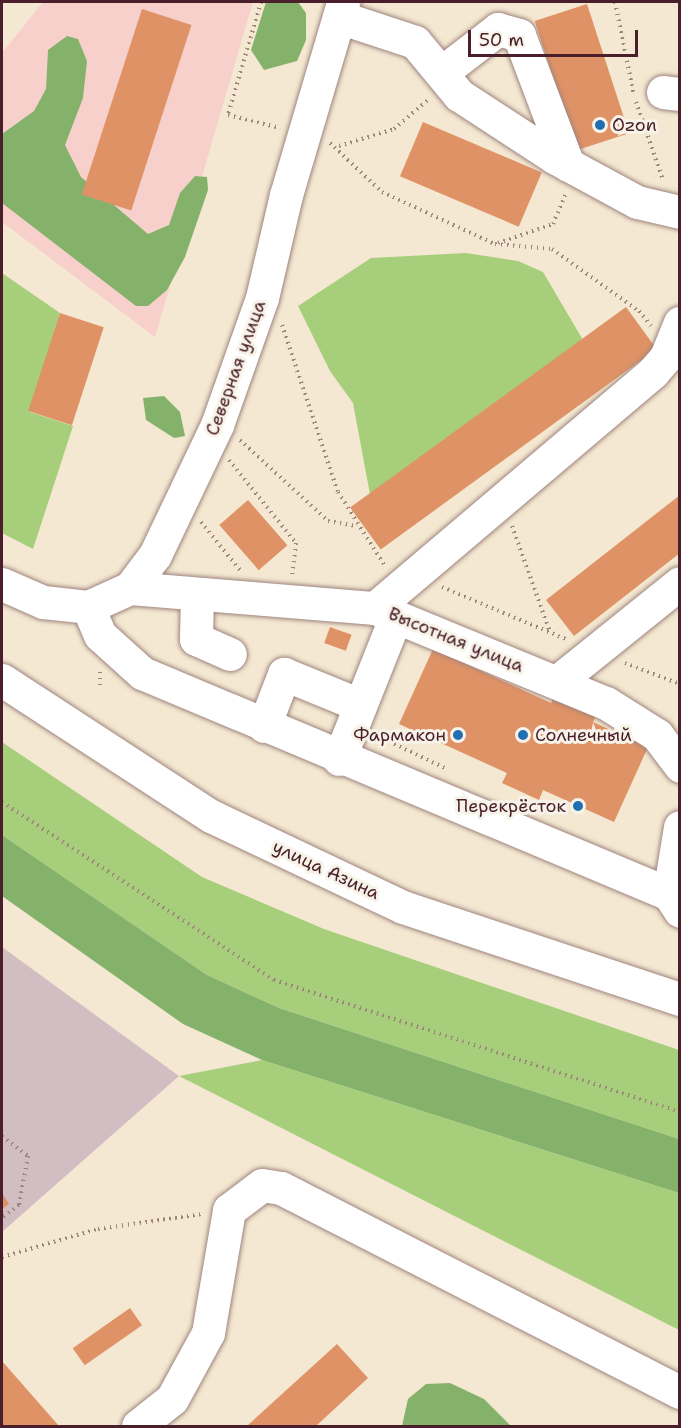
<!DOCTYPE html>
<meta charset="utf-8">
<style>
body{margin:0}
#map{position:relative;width:681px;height:1428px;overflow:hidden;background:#f4e8d2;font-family:"Shantell Sans",sans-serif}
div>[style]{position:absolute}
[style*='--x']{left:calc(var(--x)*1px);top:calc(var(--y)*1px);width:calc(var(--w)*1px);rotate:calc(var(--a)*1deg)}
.built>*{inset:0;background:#f7d0cb}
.industrial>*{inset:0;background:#d2bec2}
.green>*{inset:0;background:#a7cf7b}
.forest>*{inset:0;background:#85b26b}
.building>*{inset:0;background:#df9266;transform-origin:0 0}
.path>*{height:4px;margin-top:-2px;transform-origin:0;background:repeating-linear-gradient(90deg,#9f847e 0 1.5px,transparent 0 6px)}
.roads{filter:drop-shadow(0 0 2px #9f847e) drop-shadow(0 0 2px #9f847e)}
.minor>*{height:33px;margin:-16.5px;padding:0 16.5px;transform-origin:16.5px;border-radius:16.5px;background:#fff}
.major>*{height:33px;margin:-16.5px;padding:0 16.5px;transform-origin:16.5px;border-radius:16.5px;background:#fff}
.dots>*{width:16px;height:16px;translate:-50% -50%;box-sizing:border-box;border:3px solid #f7f3e8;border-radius:50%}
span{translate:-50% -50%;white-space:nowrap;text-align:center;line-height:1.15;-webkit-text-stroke:6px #f7f3e8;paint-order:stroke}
.poi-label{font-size:18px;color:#4a1f2b}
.left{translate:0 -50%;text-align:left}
.right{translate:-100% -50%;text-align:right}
.street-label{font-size:18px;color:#4a1f2b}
.frame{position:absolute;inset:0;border:3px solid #4a1f2b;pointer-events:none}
.scale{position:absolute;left:468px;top:30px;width:170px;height:27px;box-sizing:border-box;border:3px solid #4a1f2b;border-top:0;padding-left:8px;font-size:18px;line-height:21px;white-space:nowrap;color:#4a1f2b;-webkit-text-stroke:4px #f7f3e8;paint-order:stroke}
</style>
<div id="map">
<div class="built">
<div style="clip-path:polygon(43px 2px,253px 2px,155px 337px,2px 222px,2px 53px)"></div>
</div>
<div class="industrial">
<div style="clip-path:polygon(2px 947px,179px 1076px,2px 1232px)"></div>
</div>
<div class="green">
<div style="clip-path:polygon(466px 253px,518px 261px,543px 272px,583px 340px,371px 500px,353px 403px,330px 371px,298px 306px,371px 258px)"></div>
<div style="clip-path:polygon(2px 273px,60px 313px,30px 412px,73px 426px,33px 549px,2px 533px)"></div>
<div style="clip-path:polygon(2px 742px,202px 877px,324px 929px,679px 1050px,679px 1139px,279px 1008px,207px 975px,2px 835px)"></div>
<div style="clip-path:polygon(262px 1060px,679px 1193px,679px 1330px,179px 1076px)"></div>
</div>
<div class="forest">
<div style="clip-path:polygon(266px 2px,298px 2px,306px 13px,306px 40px,297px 61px,264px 70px,251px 50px)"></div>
<div style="clip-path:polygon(67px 36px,78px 39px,87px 61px,83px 98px,65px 145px,81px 177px,148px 234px,169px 225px,180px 193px,195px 176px,207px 177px,208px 190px,185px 257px,167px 290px,148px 306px,136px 306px,2px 203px,2px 134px,34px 111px,46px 89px,48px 50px)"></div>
<div style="clip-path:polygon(164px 396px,180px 412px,185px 436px,174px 438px,146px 420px,143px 398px)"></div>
<div style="clip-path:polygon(2px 835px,207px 975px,279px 1008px,679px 1139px,679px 1193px,262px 1060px,183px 1024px,2px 896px)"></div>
<div style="clip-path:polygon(450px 1383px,484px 1399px,511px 1426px,402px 1426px,408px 1399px,426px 1384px)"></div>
</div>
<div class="building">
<div style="left:587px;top:4px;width:136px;height:55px;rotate:72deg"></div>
<div style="left:142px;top:9px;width:52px;height:195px;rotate:18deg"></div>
<div style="left:423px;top:122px;width:129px;height:59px;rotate:23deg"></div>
<div style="left:626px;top:307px;width:52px;height:341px;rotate:54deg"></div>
<div style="left:60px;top:313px;width:46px;height:103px;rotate:18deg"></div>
<div style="clip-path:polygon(680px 495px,680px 553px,574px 636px,546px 600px)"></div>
<div style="left:248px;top:500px;width:60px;height:38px;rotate:49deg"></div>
<div style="left:330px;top:627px;width:23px;height:17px;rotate:20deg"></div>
<div style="clip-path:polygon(433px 649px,551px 703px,557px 689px,599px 708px,593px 722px,648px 747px,614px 822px,543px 790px,539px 800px,502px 783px,507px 773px,399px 724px)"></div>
<div style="clip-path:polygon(2px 1193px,9px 1204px,2px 1209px)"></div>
<div style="left:130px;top:1308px;width:21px;height:70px;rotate:55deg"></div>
<div style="clip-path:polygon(337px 1344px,368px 1378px,316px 1426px,247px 1426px)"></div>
<div style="clip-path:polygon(2px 1361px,59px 1426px,2px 1426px)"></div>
</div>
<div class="path">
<div style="--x:261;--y:2;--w:118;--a:106.3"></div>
<div style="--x:228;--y:115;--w:54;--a:14"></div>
<div style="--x:615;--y:2;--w:95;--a:78.5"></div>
<div style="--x:636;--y:102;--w:83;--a:70.9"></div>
<div style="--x:330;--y:143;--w:71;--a:43.3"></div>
<div style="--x:382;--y:192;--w:124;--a:24.7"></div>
<div style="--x:495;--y:244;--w:57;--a:5"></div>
<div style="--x:552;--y:249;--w:107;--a:35.5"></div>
<div style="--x:639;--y:311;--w:19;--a:51"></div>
<div style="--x:339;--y:146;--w:58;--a:-17.2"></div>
<div style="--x:394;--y:129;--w:46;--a:-40.6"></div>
<div style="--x:498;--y:243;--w:58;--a:-19.1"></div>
<div style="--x:553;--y:224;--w:34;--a:-67"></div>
<div style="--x:282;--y:325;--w:176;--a:71.5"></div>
<div style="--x:338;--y:492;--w:88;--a:57.6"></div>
<div style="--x:240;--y:440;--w:120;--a:42.6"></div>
<div style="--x:328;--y:521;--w:28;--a:10"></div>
<div style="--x:229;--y:460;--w:107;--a:51.1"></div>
<div style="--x:296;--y:543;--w:32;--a:97"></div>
<div style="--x:201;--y:522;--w:62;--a:50.9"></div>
<div style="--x:512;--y:526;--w:113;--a:70.3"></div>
<div style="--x:442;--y:587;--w:137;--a:22.8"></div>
<div style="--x:625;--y:663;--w:59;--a:20.9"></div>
<div style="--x:100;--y:672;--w:17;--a:90"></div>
<div style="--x:378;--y:736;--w:76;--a:25.6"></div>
<div style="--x:2;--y:802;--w:325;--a:33.2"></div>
<div style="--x:274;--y:980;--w:427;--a:18"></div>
<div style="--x:2;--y:1136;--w:33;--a:38"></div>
<div style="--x:28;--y:1156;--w:50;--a:100.4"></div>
<div style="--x:19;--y:1205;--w:21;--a:143"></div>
<div style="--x:2;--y:1257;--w:100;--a:-16.3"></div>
<div style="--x:98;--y:1229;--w:105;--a:-8.2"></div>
</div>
<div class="roads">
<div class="minor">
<div style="--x:339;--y:17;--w:80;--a:18.2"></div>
<div style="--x:415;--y:42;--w:69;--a:50.3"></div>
<div style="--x:459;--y:95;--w:113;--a:33.1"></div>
<div style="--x:554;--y:157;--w:94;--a:28.5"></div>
<div style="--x:637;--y:202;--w:44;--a:13.1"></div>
<div style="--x:441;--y:73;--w:72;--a:-37.7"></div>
<div style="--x:498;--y:29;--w:22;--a:16"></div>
<div style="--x:519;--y:35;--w:139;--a:69.3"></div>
<div style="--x:663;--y:92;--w:17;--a:7"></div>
<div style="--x:2;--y:584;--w:45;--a:23.7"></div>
<div style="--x:43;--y:602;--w:45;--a:6.3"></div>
<div style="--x:88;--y:607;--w:46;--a:-24.3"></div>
<div style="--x:130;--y:588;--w:41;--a:-52.9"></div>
<div style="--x:155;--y:555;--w:144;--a:-64.5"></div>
<div style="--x:217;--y:425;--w:135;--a:-70.5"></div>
<div style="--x:262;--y:298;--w:106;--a:-76.9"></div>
<div style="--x:286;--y:195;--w:201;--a:-73.5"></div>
<div style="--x:130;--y:588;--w:246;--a:4.7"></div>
<div style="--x:375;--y:608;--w:250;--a:22.4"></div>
<div style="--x:606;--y:703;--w:60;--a:32.1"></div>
<div style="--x:657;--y:735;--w:39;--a:53"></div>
<div style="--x:197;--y:594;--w:45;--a:91.3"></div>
<div style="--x:196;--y:639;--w:37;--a:24"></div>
<div style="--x:88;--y:607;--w:30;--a:67"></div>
<div style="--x:100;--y:635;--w:57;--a:42.1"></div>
<div style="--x:142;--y:673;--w:571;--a:22.75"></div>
<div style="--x:375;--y:608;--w:365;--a:-40.3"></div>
<div style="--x:653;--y:372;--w:20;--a:-49"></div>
<div style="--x:666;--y:357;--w:37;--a:-68"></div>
<div style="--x:558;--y:681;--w:156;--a:-38.8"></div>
<div style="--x:264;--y:726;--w:56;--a:-69"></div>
<div style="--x:284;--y:674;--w:82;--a:22.2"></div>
<div style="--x:339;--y:759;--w:154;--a:-68.3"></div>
<div style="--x:680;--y:827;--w:68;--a:99.3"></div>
<div style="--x:669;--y:894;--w:20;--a:57"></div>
<div style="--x:138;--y:1426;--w:43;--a:-38.5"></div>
<div style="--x:172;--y:1399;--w:75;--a:-61.4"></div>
<div style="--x:208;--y:1333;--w:125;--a:-80.3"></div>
<div style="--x:229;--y:1210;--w:41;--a:-37.1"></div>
<div style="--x:262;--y:1185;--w:19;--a:9"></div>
<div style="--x:281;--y:1188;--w:448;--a:27.1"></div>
</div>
<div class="major">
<div style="--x:2;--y:680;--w:249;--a:33.1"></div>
<div style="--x:211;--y:816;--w:212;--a:25.4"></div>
<div style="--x:403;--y:907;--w:292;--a:18.4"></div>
</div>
</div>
<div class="dots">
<div style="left:600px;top:125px;background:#1f6fb2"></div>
<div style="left:458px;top:735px;background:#1f6fb2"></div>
<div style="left:523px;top:735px;background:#1f6fb2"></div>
<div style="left:578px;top:806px;background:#1f6fb2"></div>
</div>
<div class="poi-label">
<span class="left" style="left:612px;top:125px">Ozon</span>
<span class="right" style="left:446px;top:735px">Фармакон</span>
<span class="left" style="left:535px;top:735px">Солнечный</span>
<span class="right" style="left:566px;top:806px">Перекрёсток</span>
</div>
<div class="street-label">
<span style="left:236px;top:368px;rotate:-70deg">Северная улица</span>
<span style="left:456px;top:640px;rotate:22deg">Высотная улица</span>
<span style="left:326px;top:870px;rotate:25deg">улица Азина</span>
</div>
<div class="frame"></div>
<div class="scale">50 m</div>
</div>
